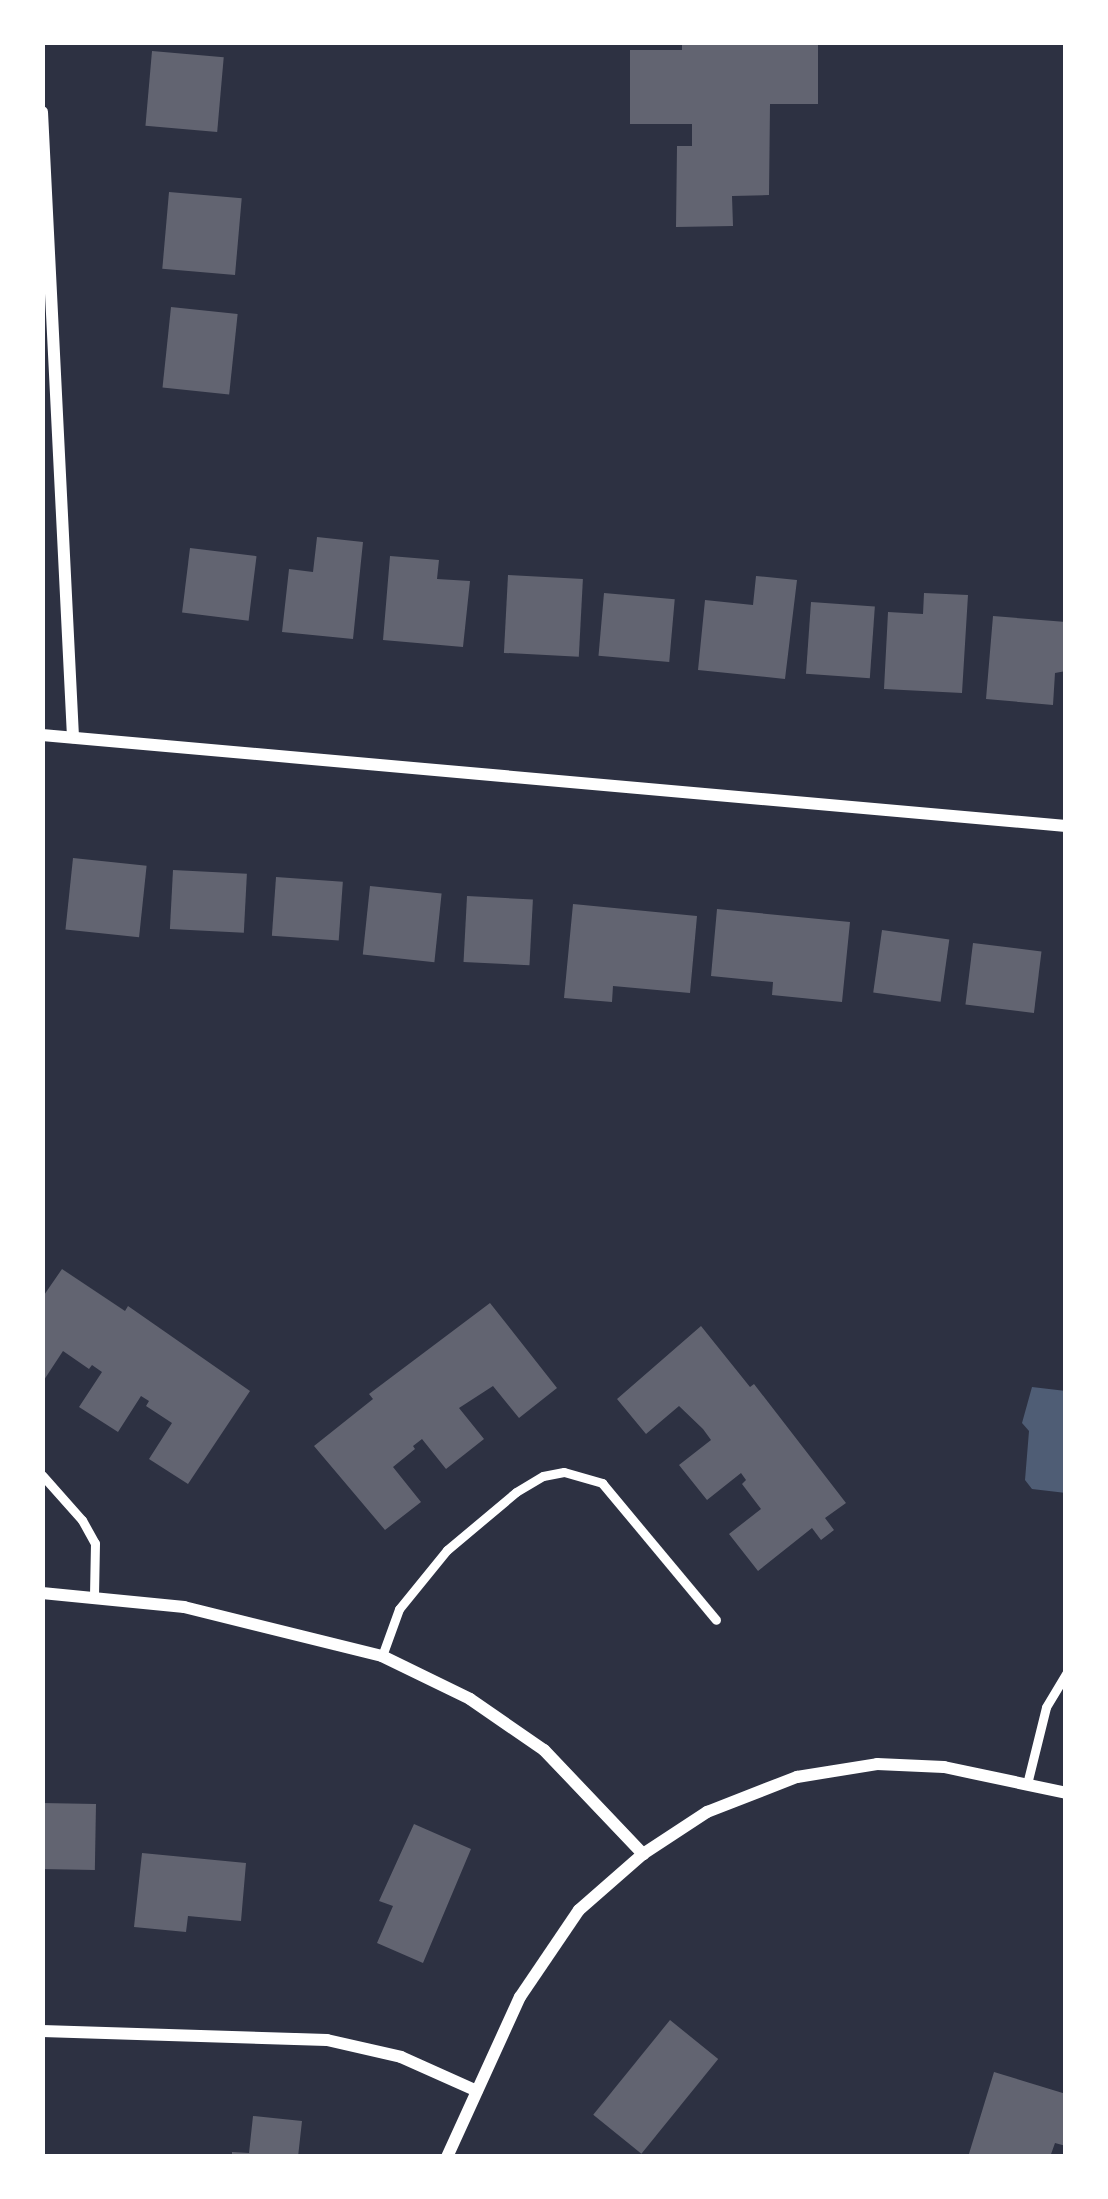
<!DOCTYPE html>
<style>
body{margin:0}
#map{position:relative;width:1108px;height:2199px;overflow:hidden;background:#2d3142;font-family:"DejaVu Sans",sans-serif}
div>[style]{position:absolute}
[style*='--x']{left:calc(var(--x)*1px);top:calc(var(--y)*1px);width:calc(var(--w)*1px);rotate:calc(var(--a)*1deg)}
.water>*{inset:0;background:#4f5d75}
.building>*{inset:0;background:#626471;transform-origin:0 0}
.service>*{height:9px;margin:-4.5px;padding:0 4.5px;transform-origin:4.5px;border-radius:4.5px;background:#fff}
.minor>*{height:12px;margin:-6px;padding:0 6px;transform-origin:6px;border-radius:6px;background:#fff}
span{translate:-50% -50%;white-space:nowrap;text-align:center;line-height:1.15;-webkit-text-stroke:12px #fff;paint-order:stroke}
.frame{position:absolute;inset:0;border:45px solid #fff;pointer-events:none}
</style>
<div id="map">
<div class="water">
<div style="clip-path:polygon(1032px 1387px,1066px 1391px,1066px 1493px,1032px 1489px,1025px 1480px,1029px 1431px,1022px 1423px)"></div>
</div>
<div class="building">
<div style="clip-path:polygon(682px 42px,818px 42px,818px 104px,770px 104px,769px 195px,732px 196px,733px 226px,676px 227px,677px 146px,692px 146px,692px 124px,630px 124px,630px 50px,682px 50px)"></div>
<div style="left:152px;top:51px;width:72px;height:75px;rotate:5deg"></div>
<div style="left:169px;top:192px;width:73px;height:77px;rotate:5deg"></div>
<div style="left:171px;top:307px;width:67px;height:81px;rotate:6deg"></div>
<div style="clip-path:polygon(317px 537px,363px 542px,353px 639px,282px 632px,289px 569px,313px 572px)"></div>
<div style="left:190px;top:548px;width:67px;height:65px;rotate:7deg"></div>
<div style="clip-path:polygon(390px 556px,439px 560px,437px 579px,470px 581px,463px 647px,383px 640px)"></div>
<div style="left:508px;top:575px;width:75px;height:78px;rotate:3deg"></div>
<div style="clip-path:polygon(756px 576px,797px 580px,785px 679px,698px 670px,705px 600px,753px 605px)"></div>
<div style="left:604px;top:593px;width:71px;height:63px;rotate:5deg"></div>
<div style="clip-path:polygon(924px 593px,968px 595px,962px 693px,884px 689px,888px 612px,923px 614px)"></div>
<div style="left:811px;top:602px;width:64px;height:72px;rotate:4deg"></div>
<div style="clip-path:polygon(993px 616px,1066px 622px,1066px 671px,1055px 673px,1053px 705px,986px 699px)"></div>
<div style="left:73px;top:858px;width:74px;height:72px;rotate:6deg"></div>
<div style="left:173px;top:870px;width:74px;height:59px;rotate:3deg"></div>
<div style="left:276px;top:877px;width:67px;height:59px;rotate:4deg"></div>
<div style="left:370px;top:886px;width:72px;height:69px;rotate:6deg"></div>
<div style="left:467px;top:896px;width:66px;height:66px;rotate:3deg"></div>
<div style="clip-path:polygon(573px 904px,697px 916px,690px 993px,613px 986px,612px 1002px,564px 998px)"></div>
<div style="clip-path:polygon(717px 909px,850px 922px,842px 1002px,772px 995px,773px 982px,711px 976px)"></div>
<div style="left:882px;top:930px;width:68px;height:63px;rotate:8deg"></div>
<div style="left:973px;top:943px;width:69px;height:62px;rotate:7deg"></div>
<div style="clip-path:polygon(62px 1269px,125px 1311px,128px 1306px,250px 1391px,188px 1484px,149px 1459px,172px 1423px,146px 1406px,149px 1401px,141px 1396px,118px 1432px,79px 1407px,102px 1372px,92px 1365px,89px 1369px,63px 1351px,42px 1383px,42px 1298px)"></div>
<div style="clip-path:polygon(490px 1303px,557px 1388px,519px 1418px,493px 1386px,459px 1408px,484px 1439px,446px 1469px,422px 1439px,413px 1446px,415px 1449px,393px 1467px,421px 1502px,385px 1530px,314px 1446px,373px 1399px,369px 1394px)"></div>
<div style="clip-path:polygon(701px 1326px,750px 1387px,754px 1384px,846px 1503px,825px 1518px,834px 1530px,821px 1540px,812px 1528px,758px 1571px,729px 1534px,761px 1509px,742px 1484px,746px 1480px,741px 1473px,707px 1500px,679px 1465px,711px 1440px,703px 1429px,679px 1406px,646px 1434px,617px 1399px)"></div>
<div style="left:42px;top:1803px;width:54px;height:66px;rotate:1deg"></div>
<div style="clip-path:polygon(414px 1824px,471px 1849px,423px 1963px,377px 1943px,393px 1906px,379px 1901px)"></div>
<div style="clip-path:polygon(142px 1853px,246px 1863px,241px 1921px,188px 1916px,186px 1932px,134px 1927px)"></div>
<div style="left:670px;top:2020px;width:62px;height:122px;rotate:39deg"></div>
<div style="clip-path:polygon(994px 2072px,1066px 2094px,1066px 2146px,1055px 2143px,1050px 2157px,968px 2157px)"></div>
<div style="clip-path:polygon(253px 2116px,302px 2121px,298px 2157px,232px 2157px,232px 2152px,249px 2153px)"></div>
</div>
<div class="service">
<div style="--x:42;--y:1475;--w:60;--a:48.4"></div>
<div style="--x:82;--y:1520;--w:26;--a:61"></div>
<div style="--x:95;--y:1543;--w:51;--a:91.1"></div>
<div style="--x:382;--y:1656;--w:50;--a:-70.1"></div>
<div style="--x:399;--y:1609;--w:76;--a:-50.9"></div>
<div style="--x:447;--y:1550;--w:90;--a:-40"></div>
<div style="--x:516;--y:1492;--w:31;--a:-31"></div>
<div style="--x:543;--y:1476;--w:21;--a:-11"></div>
<div style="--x:564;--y:1472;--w:40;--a:16"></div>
<div style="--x:602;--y:1483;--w:178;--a:50.2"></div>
<div style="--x:1027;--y:1784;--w:79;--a:-76.1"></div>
<div style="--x:1046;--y:1707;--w:39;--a:-59"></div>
</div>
<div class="minor">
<div style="--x:42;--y:112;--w:626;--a:87.16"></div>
<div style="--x:42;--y:735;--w:1028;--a:5.08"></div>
<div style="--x:42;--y:1593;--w:143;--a:5.6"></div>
<div style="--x:184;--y:1607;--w:204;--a:13.9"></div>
<div style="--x:382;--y:1656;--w:98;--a:26"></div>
<div style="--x:470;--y:1699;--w:90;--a:34.6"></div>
<div style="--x:544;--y:1750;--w:144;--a:46.4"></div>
<div style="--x:42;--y:2031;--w:285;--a:1.8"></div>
<div style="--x:327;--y:2040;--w:76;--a:12.9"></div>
<div style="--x:401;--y:2057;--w:83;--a:24.1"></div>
<div style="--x:447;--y:2157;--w:176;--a:-65.5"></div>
<div style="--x:520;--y:1997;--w:105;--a:-55.9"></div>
<div style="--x:579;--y:1910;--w:85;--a:-41.2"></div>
<div style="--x:643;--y:1854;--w:77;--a:-33.3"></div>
<div style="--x:707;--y:1812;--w:97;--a:-21.3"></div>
<div style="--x:797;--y:1777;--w:81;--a:-9.2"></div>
<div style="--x:877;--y:1764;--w:67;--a:2.6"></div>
<div style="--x:944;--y:1767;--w:125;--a:12"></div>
</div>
<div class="frame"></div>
</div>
